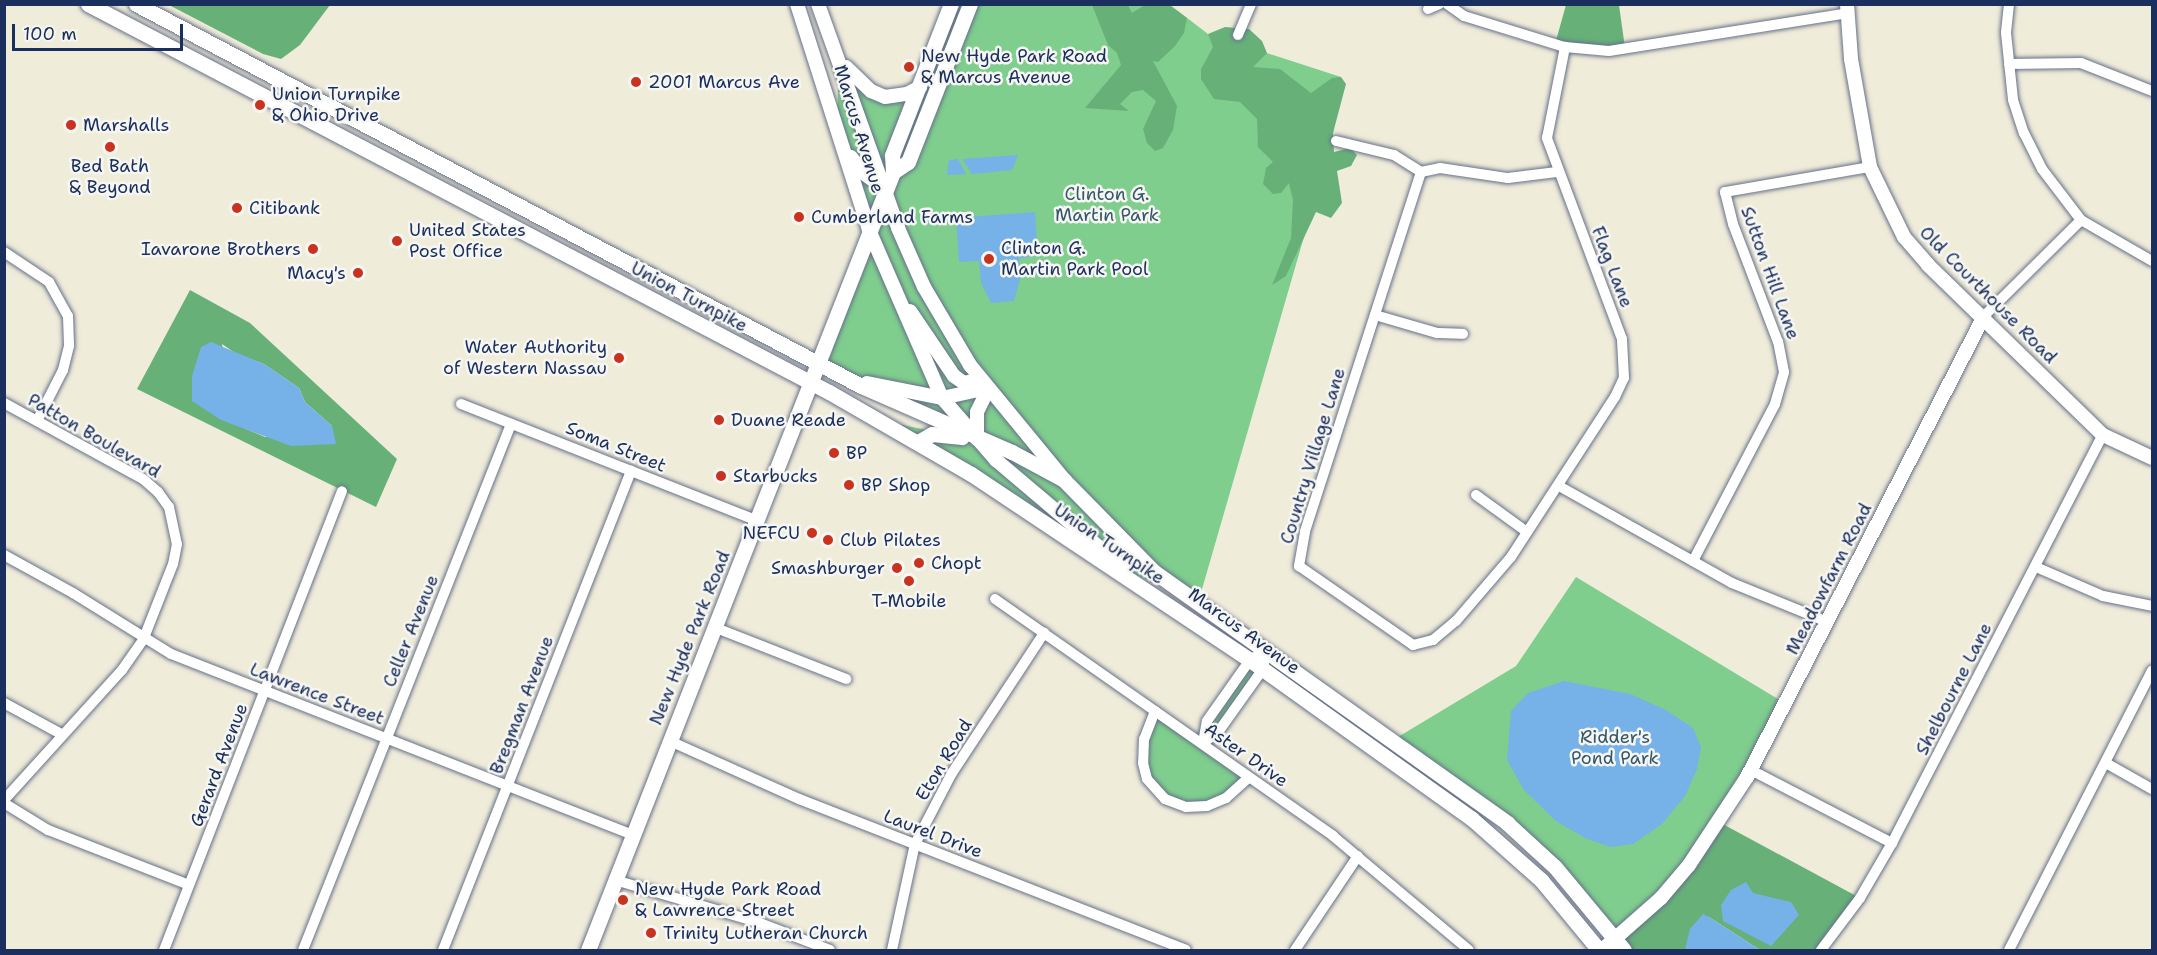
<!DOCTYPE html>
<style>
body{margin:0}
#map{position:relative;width:2157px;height:955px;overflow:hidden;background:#f0ecda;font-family:"Shantell Sans",sans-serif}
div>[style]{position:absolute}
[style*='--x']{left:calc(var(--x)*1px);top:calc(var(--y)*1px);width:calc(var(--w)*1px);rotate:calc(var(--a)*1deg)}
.green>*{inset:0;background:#7fce8e}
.forest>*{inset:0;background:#67b179}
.water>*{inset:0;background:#76b1e8}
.roads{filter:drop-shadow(0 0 2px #667189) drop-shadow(0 0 2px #667189)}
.street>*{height:10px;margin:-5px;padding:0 5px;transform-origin:5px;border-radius:5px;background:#fff}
.secondary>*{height:14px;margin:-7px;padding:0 7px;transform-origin:7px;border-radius:7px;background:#fff}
.primary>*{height:15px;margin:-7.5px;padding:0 7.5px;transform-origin:7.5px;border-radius:7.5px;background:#fff}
.dots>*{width:16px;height:16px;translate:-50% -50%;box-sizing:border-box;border:3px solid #f6f6f2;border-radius:50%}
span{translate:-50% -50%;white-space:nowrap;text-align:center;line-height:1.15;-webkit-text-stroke:5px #f6f6f2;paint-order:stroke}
.poi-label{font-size:18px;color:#1b2f5e}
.left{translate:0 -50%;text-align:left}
.right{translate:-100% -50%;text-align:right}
.street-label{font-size:18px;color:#1b2f5e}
.park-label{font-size:18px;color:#34576a}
.frame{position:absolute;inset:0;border:6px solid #1b2f5e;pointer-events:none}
.scale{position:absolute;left:12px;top:24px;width:171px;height:27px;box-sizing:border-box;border:3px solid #1b2f5e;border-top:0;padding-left:8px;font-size:18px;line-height:21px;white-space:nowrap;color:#1b2f5e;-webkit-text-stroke:4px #f6f6f2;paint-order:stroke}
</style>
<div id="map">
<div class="green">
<div style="clip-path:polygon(1169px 4px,1208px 34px,1341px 77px,1332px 140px,1198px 603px,1140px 561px,1158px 585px,1132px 573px,1080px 538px,882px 421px,973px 439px,819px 363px,869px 230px,837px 124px,838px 85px,870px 149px,838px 55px,871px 91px,907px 94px,958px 5px)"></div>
<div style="clip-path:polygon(1576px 577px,1786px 704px,1689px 865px,1615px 939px,1555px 867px,1393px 740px,1516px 666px)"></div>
<div style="clip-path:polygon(1250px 660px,1263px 669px,1203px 743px,1249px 777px,1207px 806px,1165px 799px,1143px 763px,1155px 711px,1203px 743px,1207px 721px)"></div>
</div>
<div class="forest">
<div style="clip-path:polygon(169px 5px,330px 5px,300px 45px,281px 59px,263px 54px)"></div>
<div style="clip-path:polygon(1092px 5px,1128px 5px,1132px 13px,1145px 5px,1169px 5px,1187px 18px,1184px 33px,1175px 46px,1158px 62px,1153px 61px,1177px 106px,1173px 130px,1163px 148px,1155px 151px,1147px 143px,1143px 129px,1156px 101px,1143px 90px,1132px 92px,1120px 104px,1129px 111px,1085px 108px,1121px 65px,1117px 53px,1108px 45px)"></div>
<div style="clip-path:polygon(1566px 5px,1619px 5px,1625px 48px,1555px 44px)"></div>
<div style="clip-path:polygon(1225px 27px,1249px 29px,1262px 41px,1267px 53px,1253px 67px,1280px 69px,1311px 93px,1332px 78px,1341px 77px,1346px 84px,1333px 133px,1334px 152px,1350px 148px,1357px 155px,1351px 166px,1337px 171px,1342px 203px,1331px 218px,1316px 212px,1286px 276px,1272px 285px,1291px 238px,1293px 200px,1289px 183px,1281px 193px,1273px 194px,1263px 184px,1266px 168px,1273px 162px,1258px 147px,1257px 119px,1240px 102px,1214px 99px,1201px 79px,1201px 69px,1213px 47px,1208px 34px)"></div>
<div style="clip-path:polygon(evenodd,190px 290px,250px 323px,397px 459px,376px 507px,137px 389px,190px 290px,222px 344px,235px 353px,264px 364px,299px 388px,305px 402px,332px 426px,265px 437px,239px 426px,222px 344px)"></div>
<div style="clip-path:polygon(1719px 822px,1860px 898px,1821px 950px,1760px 950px,1709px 917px,1685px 950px,1624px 950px,1615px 939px,1661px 898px)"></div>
</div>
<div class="water">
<div style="clip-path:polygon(1018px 155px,1012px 170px,972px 174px,962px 159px)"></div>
<div style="clip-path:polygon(958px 159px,966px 174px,947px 175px,949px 160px)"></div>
<div style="clip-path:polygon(1035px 212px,1038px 256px,1019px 258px,1020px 279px,1014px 301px,991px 303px,981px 283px,979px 261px,959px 262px,956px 218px)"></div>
<div style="clip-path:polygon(211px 342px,264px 364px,299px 388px,305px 402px,332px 426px,336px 444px,291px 446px,221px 420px,192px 401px,192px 376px,201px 347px)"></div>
<div style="clip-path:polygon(1564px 681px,1630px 694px,1666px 710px,1693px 728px,1701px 747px,1697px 769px,1685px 796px,1662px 824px,1633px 844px,1610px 847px,1585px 838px,1556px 821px,1524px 790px,1507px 760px,1511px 711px,1528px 693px)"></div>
<div style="clip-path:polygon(1746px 882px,1753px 893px,1791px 902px,1799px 915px,1771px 946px,1723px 921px,1721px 905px,1731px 890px)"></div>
<div style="clip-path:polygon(1703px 914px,1709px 917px,1760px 950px,1685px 950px,1690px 929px)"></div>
</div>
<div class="roads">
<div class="street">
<div style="--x:1447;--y:4;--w:21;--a:35"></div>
<div style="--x:1464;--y:16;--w:106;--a:17.1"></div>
<div style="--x:1565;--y:47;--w:44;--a:5.2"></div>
<div style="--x:1609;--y:51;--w:242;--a:-9"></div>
<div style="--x:2009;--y:4;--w:29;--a:96"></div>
<div style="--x:2006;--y:33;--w:67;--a:84"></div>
<div style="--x:2013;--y:100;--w:35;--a:72"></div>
<div style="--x:2024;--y:133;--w:40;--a:63.4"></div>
<div style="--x:2042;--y:169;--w:64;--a:52.6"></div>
<div style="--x:2081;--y:220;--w:82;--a:30"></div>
<div style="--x:1428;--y:9;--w:12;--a:-24"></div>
<div style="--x:1238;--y:35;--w:34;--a:-67"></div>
<div style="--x:2009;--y:64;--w:72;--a:-0.8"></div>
<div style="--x:2081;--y:63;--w:76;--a:21.5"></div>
<div style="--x:1336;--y:141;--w:60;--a:13.6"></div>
<div style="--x:1394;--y:155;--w:32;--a:32"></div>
<div style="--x:1421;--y:172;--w:19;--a:-12"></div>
<div style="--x:1440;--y:168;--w:69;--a:8.4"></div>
<div style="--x:1508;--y:178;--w:49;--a:-7"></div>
<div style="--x:1421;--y:172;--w:378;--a:107.9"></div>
<div style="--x:1305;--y:532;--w:35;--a:100"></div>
<div style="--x:1299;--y:566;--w:139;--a:34.7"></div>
<div style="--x:1413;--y:645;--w:21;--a:-14"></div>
<div style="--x:1433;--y:640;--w:30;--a:-40"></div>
<div style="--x:1456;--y:621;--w:84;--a:-49.3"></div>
<div style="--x:1511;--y:557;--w:191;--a:-57"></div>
<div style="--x:1615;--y:397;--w:21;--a:-65"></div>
<div style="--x:1624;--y:378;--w:39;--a:-93"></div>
<div style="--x:1622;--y:339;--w:215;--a:-110.5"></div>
<div style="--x:1547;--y:138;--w:93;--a:-78.8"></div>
<div style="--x:4;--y:252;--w:54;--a:33.7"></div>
<div style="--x:49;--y:282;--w:39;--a:61"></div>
<div style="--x:68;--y:316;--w:30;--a:88"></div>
<div style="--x:69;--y:346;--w:25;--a:104"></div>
<div style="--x:63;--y:370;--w:57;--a:117"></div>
<div style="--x:1375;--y:315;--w:65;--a:16.2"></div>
<div style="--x:1437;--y:333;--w:26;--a:2"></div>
<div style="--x:1984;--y:316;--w:136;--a:-44.7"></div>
<div style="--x:4;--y:403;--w:158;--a:28.7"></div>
<div style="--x:143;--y:479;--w:20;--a:41"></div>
<div style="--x:158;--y:492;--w:19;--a:54"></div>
<div style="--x:169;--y:507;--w:38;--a:78"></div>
<div style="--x:177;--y:544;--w:20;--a:101"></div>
<div style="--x:173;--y:564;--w:82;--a:111.5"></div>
<div style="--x:143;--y:640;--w:37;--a:125"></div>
<div style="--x:122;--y:670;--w:176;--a:132.2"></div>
<div style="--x:461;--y:404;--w:319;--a:21.5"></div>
<div style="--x:1559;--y:486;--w:198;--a:29.3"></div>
<div style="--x:1732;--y:583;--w:104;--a:22.1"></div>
<div style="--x:1476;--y:495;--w:63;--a:36"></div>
<div style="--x:4;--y:555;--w:79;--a:28.8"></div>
<div style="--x:73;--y:593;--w:115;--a:31.9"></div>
<div style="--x:171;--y:654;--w:495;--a:21.4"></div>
<div style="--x:1693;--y:561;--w:177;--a:-62.4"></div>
<div style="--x:1775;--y:404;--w:33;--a:-74"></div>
<div style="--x:1784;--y:372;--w:31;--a:-101"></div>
<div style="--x:1778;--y:342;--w:126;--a:-110.9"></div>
<div style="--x:1733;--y:224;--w:33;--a:-104"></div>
<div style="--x:1725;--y:192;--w:147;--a:-9.8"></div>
<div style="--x:2036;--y:567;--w:73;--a:23.4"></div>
<div style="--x:2103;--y:596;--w:50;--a:11.5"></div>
<div style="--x:995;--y:599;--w:413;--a:35"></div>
<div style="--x:1333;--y:836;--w:177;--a:40"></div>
<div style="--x:716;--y:628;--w:140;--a:21.4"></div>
<div style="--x:1266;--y:650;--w:19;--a:99"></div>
<div style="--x:1263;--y:669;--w:76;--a:125.4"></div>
<div style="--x:1219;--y:731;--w:20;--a:143"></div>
<div style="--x:1203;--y:743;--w:22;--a:-80"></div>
<div style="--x:1207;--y:721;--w:75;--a:-54.8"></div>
<div style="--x:1250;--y:660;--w:19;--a:-32"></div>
<div style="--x:4;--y:703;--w:65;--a:28.5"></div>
<div style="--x:1155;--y:711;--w:30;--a:111"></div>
<div style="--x:1144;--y:739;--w:24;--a:92"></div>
<div style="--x:1143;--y:763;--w:16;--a:76"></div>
<div style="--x:1147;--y:779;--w:27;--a:48"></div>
<div style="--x:1165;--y:799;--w:22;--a:21"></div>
<div style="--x:1186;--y:807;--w:21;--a:-3"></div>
<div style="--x:1207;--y:806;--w:21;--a:-23"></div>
<div style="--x:1226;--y:798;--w:31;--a:-42"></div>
<div style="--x:670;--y:741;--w:141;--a:24.2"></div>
<div style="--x:799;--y:799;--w:415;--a:21.3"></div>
<div style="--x:2106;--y:763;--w:53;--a:29.5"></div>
<div style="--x:1751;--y:770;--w:159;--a:27.4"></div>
<div style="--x:4;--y:803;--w:52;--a:31.5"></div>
<div style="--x:48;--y:830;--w:151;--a:21.3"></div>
<div style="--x:615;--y:880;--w:148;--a:16.5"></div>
<div style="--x:757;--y:922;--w:78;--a:21"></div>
<div style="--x:164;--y:950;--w:492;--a:-68.8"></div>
<div style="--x:303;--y:950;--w:566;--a:-68.42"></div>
<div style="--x:443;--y:950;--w:515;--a:-68.57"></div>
<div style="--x:892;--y:950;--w:108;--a:-77.8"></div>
<div style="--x:915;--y:844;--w:80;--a:-62.5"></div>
<div style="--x:952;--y:773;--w:168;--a:-56.7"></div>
<div style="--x:1295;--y:950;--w:113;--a:-56.2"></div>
<div style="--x:1821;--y:950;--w:65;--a:-53.1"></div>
<div style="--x:1860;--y:898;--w:64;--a:-59.8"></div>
<div style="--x:1892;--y:843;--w:459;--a:-62.7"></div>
<div style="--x:2009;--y:950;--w:314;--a:-62.9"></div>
</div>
<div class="secondary">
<div style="--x:797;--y:4;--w:237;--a:72.3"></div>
<div style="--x:869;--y:230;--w:183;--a:66.5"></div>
<div style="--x:942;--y:398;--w:82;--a:48.9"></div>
<div style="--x:996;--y:460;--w:167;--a:40.2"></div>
<div style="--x:818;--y:4;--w:238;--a:70.3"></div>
<div style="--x:898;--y:228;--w:64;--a:66.2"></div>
<div style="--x:924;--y:287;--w:91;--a:59.5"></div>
<div style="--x:970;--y:365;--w:145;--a:50.6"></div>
<div style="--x:1847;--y:4;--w:55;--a:85.8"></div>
<div style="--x:1851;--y:59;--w:110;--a:80"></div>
<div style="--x:1870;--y:167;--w:78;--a:64.1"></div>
<div style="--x:1904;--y:237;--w:37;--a:49"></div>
<div style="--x:1928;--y:265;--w:244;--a:44.2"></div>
<div style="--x:2103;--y:435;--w:54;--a:25.1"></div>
<div style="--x:846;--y:67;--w:35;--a:44"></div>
<div style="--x:871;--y:91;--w:15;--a:23"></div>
<div style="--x:885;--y:97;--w:22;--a:-8"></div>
<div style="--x:907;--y:94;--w:15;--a:-28"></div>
<div style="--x:851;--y:157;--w:19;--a:54"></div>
<div style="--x:862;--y:172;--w:29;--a:36"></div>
<div style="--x:910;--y:311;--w:78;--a:55.9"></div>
<div style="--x:954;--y:376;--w:12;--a:35"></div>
<div style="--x:964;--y:383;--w:17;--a:-13"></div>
<div style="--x:867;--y:383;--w:76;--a:11.3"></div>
<div style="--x:942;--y:398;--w:42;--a:-12.4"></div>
<div style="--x:977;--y:439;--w:27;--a:-90"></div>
<div style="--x:977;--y:412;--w:25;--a:-64"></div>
<div style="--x:1602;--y:950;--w:79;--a:-41.4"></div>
<div style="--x:1661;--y:898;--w:43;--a:-49.7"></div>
<div style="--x:1689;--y:865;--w:105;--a:-56.6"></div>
<div style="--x:1747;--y:777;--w:518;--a:-62.79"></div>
</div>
<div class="primary">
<div style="--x:88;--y:4;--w:836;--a:27.64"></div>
<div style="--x:829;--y:392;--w:164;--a:30"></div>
<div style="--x:971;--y:474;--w:335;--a:33.7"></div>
<div style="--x:1250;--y:660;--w:272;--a:35.6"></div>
<div style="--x:1471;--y:818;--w:94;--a:41.5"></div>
<div style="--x:1541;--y:880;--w:91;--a:50.4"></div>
<div style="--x:136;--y:4;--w:819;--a:27.78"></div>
<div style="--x:861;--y:386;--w:165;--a:23.6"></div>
<div style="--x:1012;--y:452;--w:59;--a:28.3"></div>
<div style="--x:1064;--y:480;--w:127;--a:45.6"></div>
<div style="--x:1153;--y:571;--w:435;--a:35.4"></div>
<div style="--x:1507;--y:823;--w:65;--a:42.5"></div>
<div style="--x:1555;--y:867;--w:108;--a:50.3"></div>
<div style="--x:893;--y:172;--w:18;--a:-34"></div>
<div style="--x:908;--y:162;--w:170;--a:-68.6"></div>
<div style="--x:918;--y:442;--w:16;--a:-30"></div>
<div style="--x:932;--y:434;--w:30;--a:6"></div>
<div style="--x:588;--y:950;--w:836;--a:-68.59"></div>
<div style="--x:893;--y:172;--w:17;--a:-93"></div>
<div style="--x:892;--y:155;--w:162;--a:-68.7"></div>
</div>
</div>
<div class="dots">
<div style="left:909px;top:67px;background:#c8321e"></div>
<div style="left:636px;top:82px;background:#c8321e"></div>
<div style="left:260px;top:105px;background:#c8321e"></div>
<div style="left:71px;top:125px;background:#c8321e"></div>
<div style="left:110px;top:147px;background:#c8321e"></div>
<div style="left:237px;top:208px;background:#c8321e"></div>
<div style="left:799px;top:217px;background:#c8321e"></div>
<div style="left:397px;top:241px;background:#c8321e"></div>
<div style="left:313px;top:249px;background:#c8321e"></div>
<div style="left:989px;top:259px;background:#c8321e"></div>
<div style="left:358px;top:273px;background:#c8321e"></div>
<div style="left:619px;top:358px;background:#c8321e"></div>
<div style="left:719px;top:420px;background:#c8321e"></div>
<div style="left:834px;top:453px;background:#c8321e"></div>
<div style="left:721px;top:476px;background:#c8321e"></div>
<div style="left:849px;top:485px;background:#c8321e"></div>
<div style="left:812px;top:533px;background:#c8321e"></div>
<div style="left:828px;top:540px;background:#c8321e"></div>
<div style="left:919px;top:563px;background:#c8321e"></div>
<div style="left:897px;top:568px;background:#c8321e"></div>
<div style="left:909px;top:581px;background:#c8321e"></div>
<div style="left:623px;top:900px;background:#c8321e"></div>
<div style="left:651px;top:933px;background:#c8321e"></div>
</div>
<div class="poi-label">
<span class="left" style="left:921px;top:67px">New Hyde Park Road<br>&amp; Marcus Avenue</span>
<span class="left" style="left:648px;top:82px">2001 Marcus Ave</span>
<span class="left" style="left:272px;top:105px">Union Turnpike<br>&amp; Ohio Drive</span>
<span class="left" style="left:83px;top:125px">Marshalls</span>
<span style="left:110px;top:177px">Bed Bath<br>&amp; Beyond</span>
<span class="left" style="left:249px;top:208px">Citibank</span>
<span class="left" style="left:811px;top:217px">Cumberland Farms</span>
<span class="left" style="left:409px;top:241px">United States<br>Post Office</span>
<span class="right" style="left:301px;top:249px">Iavarone Brothers</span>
<span class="left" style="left:1001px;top:259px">Clinton G.<br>Martin Park Pool</span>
<span class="right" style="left:346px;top:273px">Macy's</span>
<span class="right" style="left:607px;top:358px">Water Authority<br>of Western Nassau</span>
<span class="left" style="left:731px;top:420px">Duane Reade</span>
<span class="left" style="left:846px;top:453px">BP</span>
<span class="left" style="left:733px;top:476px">Starbucks</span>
<span class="left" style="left:861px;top:485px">BP Shop</span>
<span class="right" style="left:800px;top:533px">NEFCU</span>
<span class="left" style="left:840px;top:540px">Club Pilates</span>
<span class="left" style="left:931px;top:563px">Chopt</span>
<span class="right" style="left:885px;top:568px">Smashburger</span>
<span style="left:909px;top:601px">T-Mobile</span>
<span class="left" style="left:635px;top:900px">New Hyde Park Road<br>&amp; Lawrence Street</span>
<span class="left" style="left:663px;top:933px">Trinity Lutheran Church</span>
</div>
<div class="street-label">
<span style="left:859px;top:129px;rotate:73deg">Marcus Avenue</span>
<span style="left:1612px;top:267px;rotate:69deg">Flag Lane</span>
<span style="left:1770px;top:273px;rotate:70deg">Sutton Hill Lane</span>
<span style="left:1988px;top:295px;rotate:45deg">Old Courthouse Road</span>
<span style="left:689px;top:297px;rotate:28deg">Union Turnpike</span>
<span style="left:94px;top:436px;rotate:30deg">Patton Boulevard</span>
<span style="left:616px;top:447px;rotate:22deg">Soma Street</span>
<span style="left:1313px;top:456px;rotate:-73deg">Country Village Lane</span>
<span style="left:1109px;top:544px;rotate:34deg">Union Turnpike</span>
<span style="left:1829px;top:579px;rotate:-63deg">Meadowfarm Road</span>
<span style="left:411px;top:631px;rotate:-68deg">Celler Avenue</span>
<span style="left:1244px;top:631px;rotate:36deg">Marcus Avenue</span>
<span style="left:690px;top:638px;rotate:-68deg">New Hyde Park Road</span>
<span style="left:1954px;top:689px;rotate:-63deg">Shelbourne Lane</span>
<span style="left:317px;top:694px;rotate:21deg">Lawrence Street</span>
<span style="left:522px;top:705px;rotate:-69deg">Bregman Avenue</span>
<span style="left:1246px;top:755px;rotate:35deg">Aster Drive</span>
<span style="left:944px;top:760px;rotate:-59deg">Eton Road</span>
<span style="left:219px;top:765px;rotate:-69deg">Gerard Avenue</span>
<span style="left:933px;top:834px;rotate:21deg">Laurel Drive</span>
</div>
<div class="park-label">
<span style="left:1107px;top:205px">Clinton G.<br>Martin Park</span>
<span style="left:1615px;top:748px">Ridder's<br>Pond Park</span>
</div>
<div class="frame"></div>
<div class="scale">100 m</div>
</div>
